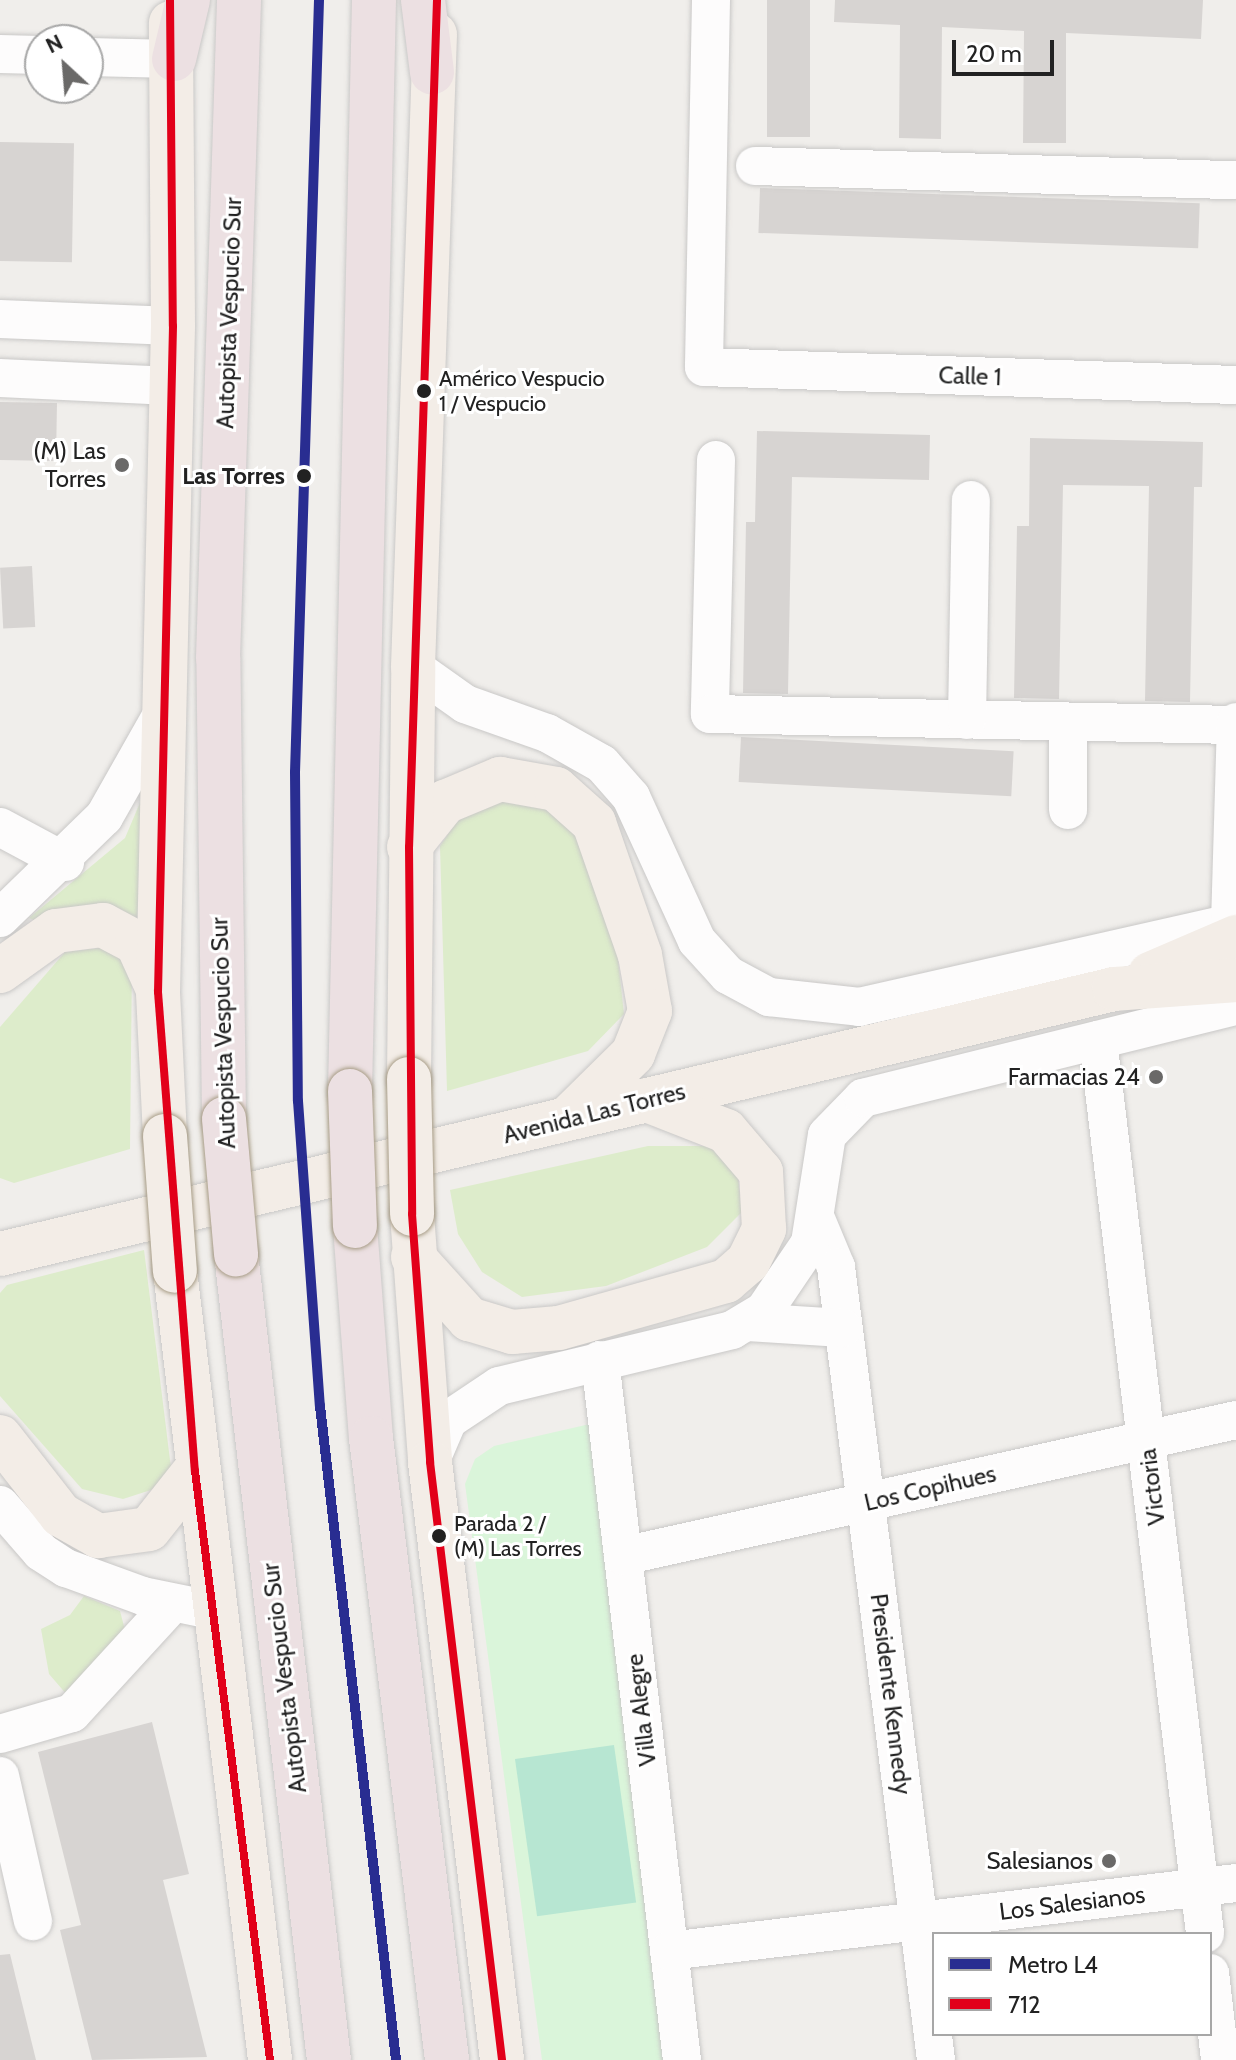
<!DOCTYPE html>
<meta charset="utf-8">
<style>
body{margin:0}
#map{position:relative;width:1236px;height:2060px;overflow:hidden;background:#f0eeeb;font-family:Cabin,sans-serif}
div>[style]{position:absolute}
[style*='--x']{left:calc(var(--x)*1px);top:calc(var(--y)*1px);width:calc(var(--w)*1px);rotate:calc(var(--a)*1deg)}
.grass>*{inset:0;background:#ddeccb}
.park>*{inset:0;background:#daf5da}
.pitch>*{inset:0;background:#b7e6d2;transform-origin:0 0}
.building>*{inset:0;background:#d7d4d2;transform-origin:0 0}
.roads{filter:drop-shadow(0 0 2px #c9c8c7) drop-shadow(0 0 2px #c9c8c7)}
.minor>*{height:38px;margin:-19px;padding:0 19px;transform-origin:19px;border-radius:19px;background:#fdfcfc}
.major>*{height:44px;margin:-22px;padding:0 22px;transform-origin:22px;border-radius:22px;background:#f3ede7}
.highway>*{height:44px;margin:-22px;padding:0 22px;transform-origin:22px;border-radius:22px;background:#ece0e2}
.bridges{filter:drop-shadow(0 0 2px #a79c86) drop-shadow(0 0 2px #a79c86)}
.major-bridge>*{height:44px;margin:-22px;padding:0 22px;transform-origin:22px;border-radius:22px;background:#f3ede7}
.highway-bridge>*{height:44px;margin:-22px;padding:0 22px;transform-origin:22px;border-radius:22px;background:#ece0e2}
.bus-1>*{height:8px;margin:-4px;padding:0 4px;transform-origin:4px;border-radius:4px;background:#e2001a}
.metro-1>*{height:10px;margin:-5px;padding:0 5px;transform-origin:5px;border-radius:5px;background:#292d91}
.dots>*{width:22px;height:22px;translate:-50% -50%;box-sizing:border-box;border:4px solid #fff;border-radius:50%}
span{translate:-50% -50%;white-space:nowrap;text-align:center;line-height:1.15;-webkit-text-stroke:6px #fff;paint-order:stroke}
.bus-label{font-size:22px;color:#222}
.left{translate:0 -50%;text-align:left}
.street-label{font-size:24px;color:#222}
.poi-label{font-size:24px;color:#222}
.right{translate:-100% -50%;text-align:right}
.stop-label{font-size:24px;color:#222;font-weight:700}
.legend{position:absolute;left:932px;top:1932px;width:280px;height:104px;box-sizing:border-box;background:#fff;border:2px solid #a7a7a7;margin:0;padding:10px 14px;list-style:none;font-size:24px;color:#222}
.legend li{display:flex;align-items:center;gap:16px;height:40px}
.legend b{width:40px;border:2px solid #a7a7a7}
.north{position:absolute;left:24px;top:24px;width:80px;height:80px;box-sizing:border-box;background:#fff;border:2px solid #a7a7a7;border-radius:50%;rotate:334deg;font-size:22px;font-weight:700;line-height:32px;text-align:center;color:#222}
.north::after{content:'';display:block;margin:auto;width:28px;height:36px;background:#6a6968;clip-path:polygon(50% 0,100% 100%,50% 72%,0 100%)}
.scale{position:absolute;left:952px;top:40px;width:102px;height:36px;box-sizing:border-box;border:4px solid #222;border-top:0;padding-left:10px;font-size:24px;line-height:28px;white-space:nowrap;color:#222;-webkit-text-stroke:6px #fff;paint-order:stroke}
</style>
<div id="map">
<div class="grass">
<div style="clip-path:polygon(498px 795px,531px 796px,584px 843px,616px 942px,624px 1014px,588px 1051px,447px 1091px,440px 846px,463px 812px)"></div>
<div style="clip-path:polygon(142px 798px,143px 923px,46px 925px,29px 918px,125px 838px)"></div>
<div style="clip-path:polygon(108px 947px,132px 962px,130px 1149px,14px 1183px,0 1178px,0 1027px,65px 952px)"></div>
<div style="clip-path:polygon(648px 1146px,710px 1146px,737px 1169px,742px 1212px,707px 1247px,606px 1286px,522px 1297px,482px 1272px,458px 1234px,450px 1190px)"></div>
<div style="clip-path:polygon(144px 1250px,171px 1468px,154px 1489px,123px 1499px,82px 1489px,0 1396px,0 1293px,7px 1285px)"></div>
<div style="clip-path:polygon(84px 1596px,120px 1611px,126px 1634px,68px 1696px,49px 1674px,41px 1629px,70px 1615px)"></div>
</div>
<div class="park">
<div style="clip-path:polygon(590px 1424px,665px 2060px,542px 2060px,465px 1484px,475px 1459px,494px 1446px)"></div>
</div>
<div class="pitch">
<div style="left:614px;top:1745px;width:159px;height:100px;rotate:82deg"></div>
</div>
<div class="building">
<div style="left:767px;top:0;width:43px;height:137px"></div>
<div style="clip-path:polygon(835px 0,1203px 0,1201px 39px,1066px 33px,1066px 143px,1023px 143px,1024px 31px,942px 27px,941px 139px,899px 138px,900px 25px,834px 22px)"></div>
<div style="left:0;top:142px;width:74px;height:119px;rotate:1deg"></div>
<div style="left:760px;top:188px;width:440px;height:45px;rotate:2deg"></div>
<div style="left:0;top:402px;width:57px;height:58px;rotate:1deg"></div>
<div style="clip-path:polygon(757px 431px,930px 435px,929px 480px,792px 477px,788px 694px,743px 693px,746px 522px,755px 522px)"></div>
<div style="clip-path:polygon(1030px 438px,1203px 442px,1202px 487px,1194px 487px,1190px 702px,1145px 701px,1149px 486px,1063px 485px,1059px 699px,1014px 698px,1017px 526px,1029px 526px)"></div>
<div style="left:32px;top:566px;width:61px;height:32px;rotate:87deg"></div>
<div style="left:741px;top:737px;width:273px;height:45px;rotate:3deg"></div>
<div style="clip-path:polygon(152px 1722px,189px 1874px,163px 1880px,207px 2057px,92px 2060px,60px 1930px,81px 1925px,38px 1752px)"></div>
<div style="clip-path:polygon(10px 1954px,36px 2060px,0 2060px,0 1955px)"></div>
</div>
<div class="roads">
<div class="minor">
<div style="--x:711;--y:0;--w:367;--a:91.1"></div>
<div style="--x:704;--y:367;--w:532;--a:1.94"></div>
<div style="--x:0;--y:54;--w:40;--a:1.4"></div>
<div style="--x:88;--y:57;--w:86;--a:1.3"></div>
<div style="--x:755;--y:166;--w:481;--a:1.7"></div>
<div style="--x:0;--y:319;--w:173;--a:2.3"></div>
<div style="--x:0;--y:378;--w:171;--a:2.7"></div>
<div style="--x:716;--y:460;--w:254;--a:91.4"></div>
<div style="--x:710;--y:714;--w:526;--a:1.2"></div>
<div style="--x:413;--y:667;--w:64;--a:35.4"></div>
<div style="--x:465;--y:704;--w:87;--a:19.5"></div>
<div style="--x:547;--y:733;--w:63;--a:29.4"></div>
<div style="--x:602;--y:764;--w:44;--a:48.7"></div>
<div style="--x:631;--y:797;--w:158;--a:65.4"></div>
<div style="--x:697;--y:941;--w:46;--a:47.6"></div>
<div style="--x:728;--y:975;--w:47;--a:28.2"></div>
<div style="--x:769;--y:997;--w:91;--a:6.3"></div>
<div style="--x:859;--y:1007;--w:386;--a:-12.7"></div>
<div style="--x:967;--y:720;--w:220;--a:-89"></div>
<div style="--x:1068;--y:722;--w:88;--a:90"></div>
<div style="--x:0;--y:827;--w:74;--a:28.3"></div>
<div style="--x:0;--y:918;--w:145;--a:-44.2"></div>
<div style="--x:104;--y:817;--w:114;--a:-60.5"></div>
<div style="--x:1230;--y:924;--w:202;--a:-88.3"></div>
<div style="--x:1098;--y:1040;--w:900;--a:83.17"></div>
<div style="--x:816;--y:1219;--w:52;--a:67.4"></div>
<div style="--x:836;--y:1267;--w:799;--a:82.81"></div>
<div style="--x:747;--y:1322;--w:96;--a:3.6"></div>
<div style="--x:600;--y:1360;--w:705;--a:83.32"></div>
<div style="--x:430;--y:1462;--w:46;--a:-66.8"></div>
<div style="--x:448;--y:1420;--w:61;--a:-33.7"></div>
<div style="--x:499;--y:1386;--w:240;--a:-13.5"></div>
<div style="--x:732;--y:1330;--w:37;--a:-31"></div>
<div style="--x:764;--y:1311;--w:82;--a:-55.9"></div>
<div style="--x:810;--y:1243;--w:109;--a:-81.1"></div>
<div style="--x:827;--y:1135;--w:52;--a:-45.8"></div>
<div style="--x:863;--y:1098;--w:384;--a:-13.9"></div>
<div style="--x:0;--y:1505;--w:62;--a:48.9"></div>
<div style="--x:41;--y:1552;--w:30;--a:33"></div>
<div style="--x:66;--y:1568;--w:82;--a:20"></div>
<div style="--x:143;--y:1596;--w:69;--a:11.6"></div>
<div style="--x:623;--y:1556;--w:628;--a:-12.51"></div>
<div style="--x:0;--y:1734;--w:75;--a:-16.3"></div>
<div style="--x:72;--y:1713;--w:148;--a:-47.5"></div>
<div style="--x:0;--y:1776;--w:149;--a:77.2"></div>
<div style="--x:669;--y:1951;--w:571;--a:-6.84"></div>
<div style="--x:1210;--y:1973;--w:88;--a:83.4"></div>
</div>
<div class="major">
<div style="--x:409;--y:847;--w:58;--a:-51.3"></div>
<div style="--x:445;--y:802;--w:60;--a:-22.7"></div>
<div style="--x:500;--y:779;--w:57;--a:10.1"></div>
<div style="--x:556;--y:789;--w:51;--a:41.8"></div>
<div style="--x:594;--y:823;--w:140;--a:70.8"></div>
<div style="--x:640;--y:955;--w:57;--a:79.9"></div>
<div style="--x:650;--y:1011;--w:46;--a:111.6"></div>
<div style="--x:633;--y:1054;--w:90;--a:135.5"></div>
<div style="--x:0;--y:971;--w:69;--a:-35.5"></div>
<div style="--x:56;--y:931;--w:47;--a:-7.3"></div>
<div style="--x:103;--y:925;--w:38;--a:28"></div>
<div style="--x:137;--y:943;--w:48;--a:65.6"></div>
<div style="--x:1150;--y:974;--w:94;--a:-23.3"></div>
<div style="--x:409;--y:1079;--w:412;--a:-89.4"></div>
<div style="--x:413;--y:667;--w:633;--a:-88.01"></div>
<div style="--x:165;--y:1136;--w:144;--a:-92.8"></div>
<div style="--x:158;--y:992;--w:666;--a:-88.71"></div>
<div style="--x:173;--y:326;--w:303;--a:-90.4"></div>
<div style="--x:412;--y:1214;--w:249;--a:85.8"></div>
<div style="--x:430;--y:1462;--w:602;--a:83.13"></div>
<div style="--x:0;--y:1254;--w:1145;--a:-13.38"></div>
<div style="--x:1114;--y:989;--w:122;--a:-4.2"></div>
<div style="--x:413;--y:1257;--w:84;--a:47.9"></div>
<div style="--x:469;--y:1319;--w:45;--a:16.8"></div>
<div style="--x:512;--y:1332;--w:47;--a:-4.9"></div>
<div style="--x:559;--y:1328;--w:173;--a:-15.7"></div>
<div style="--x:726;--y:1281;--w:29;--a:-41"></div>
<div style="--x:748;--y:1262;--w:37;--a:-64"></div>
<div style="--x:764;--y:1229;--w:57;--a:-93"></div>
<div style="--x:761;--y:1172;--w:54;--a:-130.5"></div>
<div style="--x:726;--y:1131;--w:85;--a:-158.6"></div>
<div style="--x:175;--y:1271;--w:795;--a:83.13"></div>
<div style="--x:0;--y:1437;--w:99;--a:52"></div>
<div style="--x:61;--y:1515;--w:43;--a:29.6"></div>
<div style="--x:98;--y:1536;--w:51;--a:-7.8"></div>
<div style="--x:149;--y:1529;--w:74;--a:-51.6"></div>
</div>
<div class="highway">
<div style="--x:423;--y:0;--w:73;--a:82.9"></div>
<div style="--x:174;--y:59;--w:61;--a:-76.7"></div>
<div style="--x:350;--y:1091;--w:1091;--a:-88.74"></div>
<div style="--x:224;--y:1119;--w:461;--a:-90.7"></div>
<div style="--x:218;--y:658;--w:658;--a:-88.17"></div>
<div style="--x:355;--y:1226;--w:213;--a:85.7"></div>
<div style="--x:371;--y:1438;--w:627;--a:83.03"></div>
<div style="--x:236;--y:1254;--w:811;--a:83.42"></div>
</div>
</div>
<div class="bridges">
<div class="major-bridge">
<div style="--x:409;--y:1079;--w:135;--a:88.7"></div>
<div style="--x:165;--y:1136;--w:135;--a:85.8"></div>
</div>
<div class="highway-bridge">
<div style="--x:350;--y:1091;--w:135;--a:87.9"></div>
<div style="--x:224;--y:1119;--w:136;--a:84.9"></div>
</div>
</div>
<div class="bus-1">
<div style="--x:170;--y:0;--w:326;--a:89.5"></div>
<div style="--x:173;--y:326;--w:666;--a:91.29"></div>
<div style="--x:158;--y:992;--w:480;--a:85.6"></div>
<div style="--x:195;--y:1471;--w:594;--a:82.74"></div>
<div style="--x:437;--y:0;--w:847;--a:91.89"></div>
<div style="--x:409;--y:847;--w:367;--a:89.5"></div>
<div style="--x:412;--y:1214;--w:249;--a:85.8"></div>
<div style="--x:430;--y:1462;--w:602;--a:83.13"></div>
</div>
<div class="metro-1">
<div style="--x:319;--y:0;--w:772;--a:91.78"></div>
<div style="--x:295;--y:772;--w:329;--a:89.5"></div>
<div style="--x:298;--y:1101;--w:306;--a:85.9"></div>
<div style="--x:320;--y:1406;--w:658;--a:83.37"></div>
</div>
<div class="dots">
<div style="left:424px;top:391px;background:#222"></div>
<div style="left:122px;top:465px;background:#6a6968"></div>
<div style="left:304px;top:476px;background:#222"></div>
<div style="left:1156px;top:1077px;background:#6a6968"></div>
<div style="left:439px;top:1536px;background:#222"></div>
<div style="left:1109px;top:1861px;background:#6a6968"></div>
</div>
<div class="bus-label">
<span class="left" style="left:439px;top:391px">Américo Vespucio<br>1 / Vespucio</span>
<span class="left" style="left:454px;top:1536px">Parada 2 /<br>(M) Las Torres</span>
</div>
<div class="street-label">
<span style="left:229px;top:313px;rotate:-88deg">Autopista Vespucio Sur</span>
<span style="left:970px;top:376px;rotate:2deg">Calle 1</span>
<span style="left:223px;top:1033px;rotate:-92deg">Autopista Vespucio Sur</span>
<span style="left:594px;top:1113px;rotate:-14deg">Avenida Las Torres</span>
<span style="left:1152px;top:1487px;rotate:-97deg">Victoria</span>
<span style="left:930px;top:1488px;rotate:-13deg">Los Copihues</span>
<span style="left:284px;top:1678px;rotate:-97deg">Autopista Vespucio Sur</span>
<span style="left:891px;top:1694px;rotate:83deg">Presidente Kennedy</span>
<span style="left:641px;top:1710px;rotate:-97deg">Villa Alegre</span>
<span style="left:1072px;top:1903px;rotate:-7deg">Los Salesianos</span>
</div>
<div class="poi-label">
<span class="right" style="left:106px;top:465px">(M) Las<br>Torres</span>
<span class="right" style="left:1140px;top:1077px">Farmacias 24</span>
<span class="right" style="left:1093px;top:1861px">Salesianos</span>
</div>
<div class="stop-label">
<span class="right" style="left:285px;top:476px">Las Torres</span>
</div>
<ul class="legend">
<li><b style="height:10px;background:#292d91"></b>Metro L4</li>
<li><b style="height:10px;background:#e2001a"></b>712</li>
</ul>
<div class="north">N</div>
<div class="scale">20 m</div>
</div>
